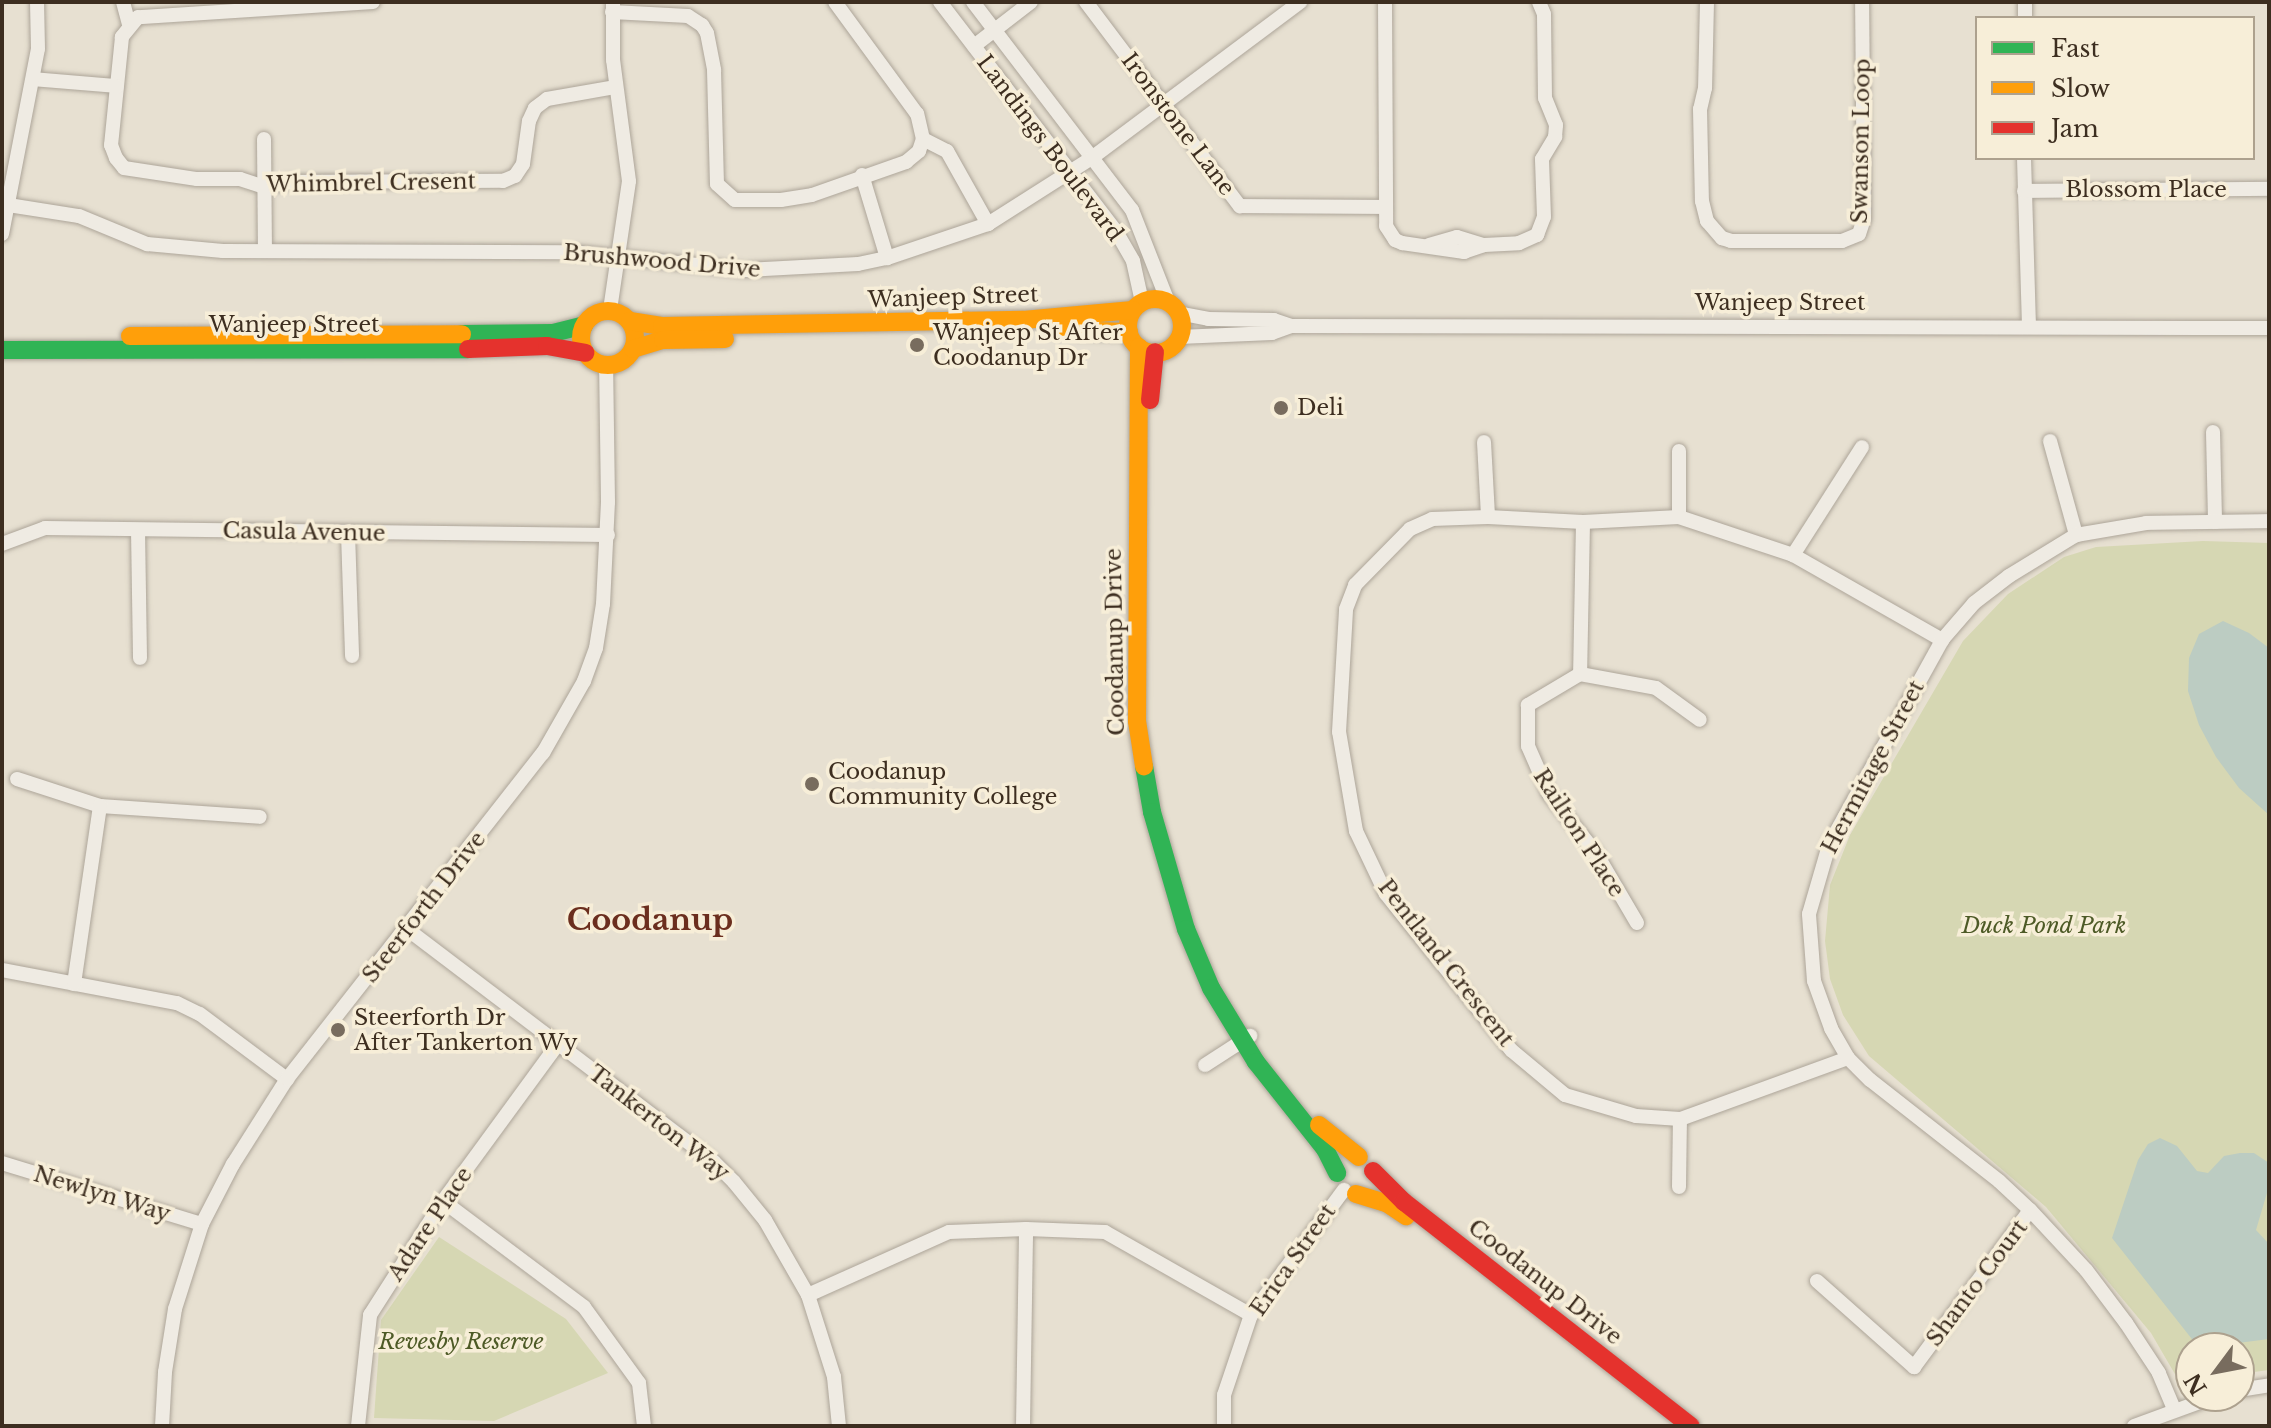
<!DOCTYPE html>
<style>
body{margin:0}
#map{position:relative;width:2271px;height:1428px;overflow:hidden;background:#e7e0d1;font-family:"Libre Baskerville",serif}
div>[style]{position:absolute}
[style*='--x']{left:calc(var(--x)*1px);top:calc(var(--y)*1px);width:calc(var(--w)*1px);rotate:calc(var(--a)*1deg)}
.green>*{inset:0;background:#d6d7b3}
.water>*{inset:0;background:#bcccc2}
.roads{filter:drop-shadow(0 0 2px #ada599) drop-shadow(0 0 2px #ada599)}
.street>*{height:14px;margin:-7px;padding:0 7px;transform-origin:7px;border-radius:7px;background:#efebe3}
.fast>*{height:18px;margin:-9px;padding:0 9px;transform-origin:9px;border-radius:9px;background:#30b455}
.slow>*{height:18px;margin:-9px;padding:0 9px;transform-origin:9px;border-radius:9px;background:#ff9f0a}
.slow>.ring{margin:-9px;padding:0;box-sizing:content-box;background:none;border:18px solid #ff9f0a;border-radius:50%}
.jam>*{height:18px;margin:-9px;padding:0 9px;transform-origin:9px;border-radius:9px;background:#e5322d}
.dots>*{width:22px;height:22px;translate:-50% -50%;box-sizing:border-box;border:4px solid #f7eed8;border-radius:50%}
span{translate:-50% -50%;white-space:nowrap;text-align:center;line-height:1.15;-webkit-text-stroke:7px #f7eed8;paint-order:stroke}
.street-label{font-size:22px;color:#3d2e20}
.poi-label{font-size:22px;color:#3d2e20}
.left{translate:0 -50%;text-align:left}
.park-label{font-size:22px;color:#4d5a26;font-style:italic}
.district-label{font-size:30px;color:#6b2e1e;font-weight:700}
.frame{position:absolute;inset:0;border:4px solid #3d2e20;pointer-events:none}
.legend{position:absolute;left:1975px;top:16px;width:280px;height:144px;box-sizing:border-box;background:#f7eed8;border:2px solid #ada18e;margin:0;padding:10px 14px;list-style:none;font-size:24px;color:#3d2e20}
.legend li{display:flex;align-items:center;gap:16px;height:40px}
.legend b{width:40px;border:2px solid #ada18e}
.north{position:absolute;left:2175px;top:1332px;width:80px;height:80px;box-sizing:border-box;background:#f7eed8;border:2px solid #ada18e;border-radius:50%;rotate:238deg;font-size:22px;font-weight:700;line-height:32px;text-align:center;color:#3d2e20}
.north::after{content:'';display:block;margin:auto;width:28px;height:36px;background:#786c5e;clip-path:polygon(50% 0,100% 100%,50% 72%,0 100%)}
</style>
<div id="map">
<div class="green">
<div style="clip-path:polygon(2203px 541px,2269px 543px,2269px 1370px,2239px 1374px,2239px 1348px,2191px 1348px,2191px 1383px,2179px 1381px,2151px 1333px,2046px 1207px,1869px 1056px,1843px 1015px,1830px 979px,1825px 941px,1830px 885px,1850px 835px,1963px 641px,2008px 594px,2064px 557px,2096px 547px)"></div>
<div style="clip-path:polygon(439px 1237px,566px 1319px,608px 1373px,494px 1421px,374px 1418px,381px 1320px)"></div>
</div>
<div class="water">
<div style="clip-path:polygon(2223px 621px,2249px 633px,2269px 648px,2269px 815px,2239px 788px,2216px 757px,2199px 725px,2188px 691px,2189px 658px,2199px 634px)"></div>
<div style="clip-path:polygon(2160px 1138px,2177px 1146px,2197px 1171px,2208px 1173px,2224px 1156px,2240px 1153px,2254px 1153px,2269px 1163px,2269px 1186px,2256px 1230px,2269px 1244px,2269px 1339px,2199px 1348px,2112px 1238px,2138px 1160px,2148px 1144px)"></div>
</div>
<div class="roads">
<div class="street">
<div style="--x:123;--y:2;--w:23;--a:75"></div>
<div style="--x:373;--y:2;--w:235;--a:176.3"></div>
<div style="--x:138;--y:17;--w:26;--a:129"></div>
<div style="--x:122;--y:37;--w:109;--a:95.8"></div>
<div style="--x:111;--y:145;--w:14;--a:69"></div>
<div style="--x:116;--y:158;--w:13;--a:51"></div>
<div style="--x:124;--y:168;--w:74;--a:8.6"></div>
<div style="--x:197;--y:179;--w:43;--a:0"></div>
<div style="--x:240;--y:179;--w:26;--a:18"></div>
<div style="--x:265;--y:187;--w:24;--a:-12"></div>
<div style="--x:288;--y:182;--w:215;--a:-0.3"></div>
<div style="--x:503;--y:181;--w:13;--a:-23"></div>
<div style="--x:515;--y:176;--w:14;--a:-56"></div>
<div style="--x:523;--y:164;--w:43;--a:-82.1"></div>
<div style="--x:529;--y:121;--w:14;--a:-65"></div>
<div style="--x:535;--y:108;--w:15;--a:-37"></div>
<div style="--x:547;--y:99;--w:70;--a:-9.9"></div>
<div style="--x:940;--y:2;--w:291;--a:52.5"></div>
<div style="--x:1117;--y:233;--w:32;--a:60"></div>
<div style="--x:1133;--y:261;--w:42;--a:77.6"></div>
<div style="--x:973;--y:2;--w:262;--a:52.6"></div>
<div style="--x:1132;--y:210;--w:99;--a:68.6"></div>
<div style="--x:1086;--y:2;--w:256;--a:53"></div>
<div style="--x:1240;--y:206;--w:146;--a:0.4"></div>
<div style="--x:1385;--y:2;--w:224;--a:89.7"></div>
<div style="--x:1386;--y:226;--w:17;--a:57"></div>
<div style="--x:1395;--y:240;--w:8;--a:23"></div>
<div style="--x:1402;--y:243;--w:63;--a:8.3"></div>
<div style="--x:1464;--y:252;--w:21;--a:-19"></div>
<div style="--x:1484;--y:245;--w:35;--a:-3"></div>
<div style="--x:1519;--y:243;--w:20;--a:-24"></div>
<div style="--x:1537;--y:235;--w:19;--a:-69"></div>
<div style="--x:1544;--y:217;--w:58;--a:-92"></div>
<div style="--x:1542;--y:159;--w:26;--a:-59"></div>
<div style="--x:1555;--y:137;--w:12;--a:-85"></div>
<div style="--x:1556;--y:125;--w:29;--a:-112"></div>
<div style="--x:1545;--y:98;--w:84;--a:-90.7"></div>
<div style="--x:1544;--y:14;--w:13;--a:-113"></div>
<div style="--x:1707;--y:2;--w:86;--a:91.3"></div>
<div style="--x:1705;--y:88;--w:22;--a:103"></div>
<div style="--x:1700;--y:109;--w:92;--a:88.8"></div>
<div style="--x:1702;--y:201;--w:21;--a:76"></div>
<div style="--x:1707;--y:221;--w:23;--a:49"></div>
<div style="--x:1722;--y:238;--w:9;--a:18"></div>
<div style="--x:1731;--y:241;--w:111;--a:0"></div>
<div style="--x:1842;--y:241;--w:18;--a:-22"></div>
<div style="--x:1859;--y:234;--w:16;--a:-72"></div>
<div style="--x:1864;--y:219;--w:217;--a:-90.5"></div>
<div style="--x:612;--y:12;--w:76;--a:3"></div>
<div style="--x:688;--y:16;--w:17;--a:33"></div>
<div style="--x:702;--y:25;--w:9;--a:58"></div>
<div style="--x:707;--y:33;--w:38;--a:79"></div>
<div style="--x:714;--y:70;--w:114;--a:88.5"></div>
<div style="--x:717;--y:184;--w:24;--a:42"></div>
<div style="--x:735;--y:200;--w:46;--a:0"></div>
<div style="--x:781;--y:200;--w:31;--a:-9"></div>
<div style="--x:812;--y:195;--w:100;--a:-19.3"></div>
<div style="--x:906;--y:162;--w:17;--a:-40"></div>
<div style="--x:919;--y:151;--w:13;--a:-72"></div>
<div style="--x:923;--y:139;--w:26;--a:-103"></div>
<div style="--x:917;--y:114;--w:139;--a:-126.2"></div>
<div style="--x:2025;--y:18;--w:16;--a:-90"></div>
<div style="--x:974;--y:46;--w:72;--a:-37.7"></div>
<div style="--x:33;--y:79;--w:84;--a:4.8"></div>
<div style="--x:264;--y:139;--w:112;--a:89.5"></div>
<div style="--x:923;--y:139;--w:27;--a:27"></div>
<div style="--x:947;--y:151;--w:84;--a:60.7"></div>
<div style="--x:2024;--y:158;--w:169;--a:88.3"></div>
<div style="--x:862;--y:175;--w:87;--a:73.2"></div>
<div style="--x:2024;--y:191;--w:245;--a:-0.5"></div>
<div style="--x:2;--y:204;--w:78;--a:8.9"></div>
<div style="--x:79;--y:216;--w:74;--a:22.4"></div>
<div style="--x:147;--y:244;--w:76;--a:5.3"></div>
<div style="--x:223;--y:251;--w:348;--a:0.2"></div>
<div style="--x:571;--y:252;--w:176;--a:5.9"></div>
<div style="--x:746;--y:270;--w:112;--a:-3.1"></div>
<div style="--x:858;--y:264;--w:30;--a:-12"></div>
<div style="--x:887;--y:258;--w:107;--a:-18.6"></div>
<div style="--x:988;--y:224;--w:125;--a:-32.5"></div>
<div style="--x:1093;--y:157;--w:259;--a:-36.8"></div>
<div style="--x:2;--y:234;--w:188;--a:-79"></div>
<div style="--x:38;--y:49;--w:47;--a:-91.2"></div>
<div style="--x:1429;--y:245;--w:29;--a:-16"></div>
<div style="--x:1457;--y:237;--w:28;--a:17"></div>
<div style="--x:610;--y:310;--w:130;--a:-81.6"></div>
<div style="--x:629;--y:181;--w:122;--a:-97.5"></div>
<div style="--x:613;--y:60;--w:58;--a:-90"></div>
<div style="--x:1178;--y:313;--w:31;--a:11"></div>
<div style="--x:1208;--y:319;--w:66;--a:0.9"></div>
<div style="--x:1274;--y:320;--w:18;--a:19"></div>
<div style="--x:1291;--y:326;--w:978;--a:0.12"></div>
<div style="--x:1179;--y:337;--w:93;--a:-2.5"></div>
<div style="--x:1272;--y:333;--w:20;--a:-20"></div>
<div style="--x:2213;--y:432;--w:90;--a:88.7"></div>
<div style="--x:2050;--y:441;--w:98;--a:74.5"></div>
<div style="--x:1484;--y:442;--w:75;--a:86.9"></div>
<div style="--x:1679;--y:451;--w:66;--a:90"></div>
<div style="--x:1583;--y:522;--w:152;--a:91.1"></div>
<div style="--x:1580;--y:674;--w:77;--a:10.4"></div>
<div style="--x:1656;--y:688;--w:54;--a:36"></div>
<div style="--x:138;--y:530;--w:128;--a:89.1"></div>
<div style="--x:348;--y:533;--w:123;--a:88.1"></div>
<div style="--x:2;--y:544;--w:46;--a:-20.4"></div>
<div style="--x:45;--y:528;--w:563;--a:0.71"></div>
<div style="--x:1793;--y:555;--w:128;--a:-57.4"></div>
<div style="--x:1580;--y:674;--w:61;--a:149.2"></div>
<div style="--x:1528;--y:705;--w:41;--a:90"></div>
<div style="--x:1528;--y:746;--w:52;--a:66.4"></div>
<div style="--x:1549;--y:794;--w:75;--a:51.5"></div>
<div style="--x:1596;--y:853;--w:81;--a:59.6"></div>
<div style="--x:17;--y:779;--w:87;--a:18"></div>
<div style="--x:100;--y:806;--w:160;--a:3.9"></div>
<div style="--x:407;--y:929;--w:385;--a:37.2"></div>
<div style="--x:714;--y:1162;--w:28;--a:45"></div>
<div style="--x:734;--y:1182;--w:49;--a:50.8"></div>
<div style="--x:765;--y:1220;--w:86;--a:60.2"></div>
<div style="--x:808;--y:1295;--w:86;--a:72.4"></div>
<div style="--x:834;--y:1377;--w:49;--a:84.2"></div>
<div style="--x:2;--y:970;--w:178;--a:10.7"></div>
<div style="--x:177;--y:1003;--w:25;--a:26"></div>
<div style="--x:200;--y:1014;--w:109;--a:36.8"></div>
<div style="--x:74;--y:984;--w:180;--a:-81.7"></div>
<div style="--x:1848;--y:1058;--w:179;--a:160"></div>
<div style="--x:1680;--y:1119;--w:44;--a:-176.1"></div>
<div style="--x:1636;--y:1116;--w:74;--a:-163.5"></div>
<div style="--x:1565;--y:1095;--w:70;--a:-140.2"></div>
<div style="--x:1511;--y:1050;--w:200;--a:-128.7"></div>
<div style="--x:1386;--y:894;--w:70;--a:-115.5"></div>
<div style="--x:1356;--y:831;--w:100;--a:-99.7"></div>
<div style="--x:1339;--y:732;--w:123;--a:-86.7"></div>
<div style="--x:1346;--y:609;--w:26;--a:-69"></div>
<div style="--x:1355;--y:585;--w:78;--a:-45.5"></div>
<div style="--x:1410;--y:529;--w:24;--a:-24"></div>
<div style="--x:1432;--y:519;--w:56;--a:-2"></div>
<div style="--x:1488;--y:517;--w:95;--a:3"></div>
<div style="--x:1583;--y:522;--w:96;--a:-3"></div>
<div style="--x:1679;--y:517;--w:120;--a:18.4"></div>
<div style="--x:1793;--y:555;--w:172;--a:29.7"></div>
<div style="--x:1205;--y:1065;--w:54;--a:-32.8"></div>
<div style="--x:2;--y:1163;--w:209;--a:17"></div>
<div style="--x:1679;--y:1187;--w:68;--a:-89.2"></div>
<div style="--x:443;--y:1201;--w:176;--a:36.9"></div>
<div style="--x:584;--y:1307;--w:94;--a:54.1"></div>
<div style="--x:639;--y:1383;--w:43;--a:83.4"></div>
<div style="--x:1817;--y:1281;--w:130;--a:41.6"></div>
<div style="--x:1914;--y:1367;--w:195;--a:-53.5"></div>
<div style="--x:808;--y:1295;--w:154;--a:-24.1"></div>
<div style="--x:949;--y:1232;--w:77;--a:-2.2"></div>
<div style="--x:1026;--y:1229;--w:79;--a:2.2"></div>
<div style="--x:1105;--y:1232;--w:168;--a:29.6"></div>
<div style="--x:2239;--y:1390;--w:30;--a:-9"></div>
<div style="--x:2174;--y:1409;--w:39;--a:-113"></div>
<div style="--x:2159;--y:1373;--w:60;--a:-123.4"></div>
<div style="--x:2126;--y:1323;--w:66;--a:-127"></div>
<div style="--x:2086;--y:1270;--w:82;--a:-133"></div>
<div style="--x:2030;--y:1210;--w:42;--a:-136.9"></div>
<div style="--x:1999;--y:1181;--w:164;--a:-141.9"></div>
<div style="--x:1870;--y:1080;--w:31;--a:-135"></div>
<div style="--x:1848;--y:1058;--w:34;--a:-120"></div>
<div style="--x:1831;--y:1028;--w:50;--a:-109.9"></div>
<div style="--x:1814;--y:981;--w:67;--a:-94.3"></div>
<div style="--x:1809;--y:914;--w:72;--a:-73.8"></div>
<div style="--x:1829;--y:845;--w:234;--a:-61.1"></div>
<div style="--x:1942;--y:640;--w:49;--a:-49.1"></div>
<div style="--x:1974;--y:603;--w:44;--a:-37.6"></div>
<div style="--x:2009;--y:576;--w:79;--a:-31.5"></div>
<div style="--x:2076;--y:535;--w:71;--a:-9.7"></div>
<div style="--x:2146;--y:523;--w:123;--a:-0.9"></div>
<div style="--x:162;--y:1426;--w:54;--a:-86.8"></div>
<div style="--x:165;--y:1372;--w:64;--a:-81"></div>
<div style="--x:175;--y:1309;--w:89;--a:-72.4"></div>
<div style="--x:202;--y:1224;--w:68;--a:-62.7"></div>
<div style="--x:233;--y:1164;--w:101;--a:-57.6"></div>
<div style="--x:287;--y:1079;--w:415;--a:-51.9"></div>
<div style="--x:543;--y:753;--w:83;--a:-60.3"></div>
<div style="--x:584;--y:681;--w:35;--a:-70"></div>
<div style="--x:596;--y:648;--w:45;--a:-81"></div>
<div style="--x:603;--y:604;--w:102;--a:-87.2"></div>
<div style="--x:608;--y:502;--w:136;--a:-90.8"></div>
<div style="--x:358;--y:1426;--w:112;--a:-83.8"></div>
<div style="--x:370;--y:1315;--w:135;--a:-57.4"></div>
<div style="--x:443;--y:1201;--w:195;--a:-53.8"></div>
<div style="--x:1023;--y:1426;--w:197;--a:-89.1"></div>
<div style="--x:1224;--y:1426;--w:31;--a:-90"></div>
<div style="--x:1224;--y:1395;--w:84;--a:-71.4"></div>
<div style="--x:1251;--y:1315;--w:156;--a:-53.4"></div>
<div style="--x:2134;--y:1426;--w:87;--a:-20.1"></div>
</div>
<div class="fast">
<div style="--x:462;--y:334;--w:91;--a:-0.6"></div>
<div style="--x:553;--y:333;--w:32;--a:-14"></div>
<div style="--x:2;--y:350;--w:466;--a:-0.1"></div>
<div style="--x:1144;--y:766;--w:47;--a:80.1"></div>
<div style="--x:1152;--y:812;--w:122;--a:73.8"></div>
<div style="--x:1186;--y:929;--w:64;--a:67"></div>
<div style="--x:1211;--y:988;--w:87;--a:58.7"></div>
<div style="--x:1256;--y:1062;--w:111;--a:51.6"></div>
<div style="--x:1325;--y:1149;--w:27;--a:63"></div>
</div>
<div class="slow">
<div class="ring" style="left:1128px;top:299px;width:36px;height:36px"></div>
<div class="ring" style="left:581px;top:311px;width:36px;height:36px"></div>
<div style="--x:630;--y:321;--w:32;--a:9"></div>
<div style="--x:662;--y:326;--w:361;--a:-1"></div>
<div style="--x:1023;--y:320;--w:110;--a:-5.2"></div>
<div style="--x:1061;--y:330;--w:68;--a:1.7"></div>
<div style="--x:130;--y:336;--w:332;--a:-0.3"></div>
<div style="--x:1139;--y:347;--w:374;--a:90.3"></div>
<div style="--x:1137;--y:721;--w:46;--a:81.2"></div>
<div style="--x:633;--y:349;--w:31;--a:-17"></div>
<div style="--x:663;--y:340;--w:62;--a:-0.9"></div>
<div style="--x:1319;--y:1125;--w:51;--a:38.7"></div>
<div style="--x:1356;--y:1194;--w:34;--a:17"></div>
<div style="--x:1388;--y:1204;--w:22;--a:34"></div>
</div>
<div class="jam">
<div style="--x:468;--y:349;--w:79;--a:-2.2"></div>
<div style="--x:547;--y:346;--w:39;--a:10"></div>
<div style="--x:1150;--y:400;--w:48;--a:-84.1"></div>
<div style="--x:1373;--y:1171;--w:44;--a:45"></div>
<div style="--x:1404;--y:1202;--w:364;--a:38"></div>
</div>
</div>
<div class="dots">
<div style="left:917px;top:345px;background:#786c5e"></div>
<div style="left:1281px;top:408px;background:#786c5e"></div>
<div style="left:812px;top:784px;background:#786c5e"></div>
<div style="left:338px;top:1030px;background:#786c5e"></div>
</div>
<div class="street-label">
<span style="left:1178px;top:124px;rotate:53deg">Ironstone Lane</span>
<span style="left:1861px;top:141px;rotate:-89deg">Swanson Loop</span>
<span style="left:1050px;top:148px;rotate:53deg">Landings Boulevard</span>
<span style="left:371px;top:183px;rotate:-1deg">Whimbrel Cresent</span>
<span style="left:2146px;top:190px">Blossom Place</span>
<span style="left:662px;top:261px;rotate:5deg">Brushwood Drive</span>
<span style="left:953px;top:297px;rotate:-2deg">Wanjeep Street</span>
<span style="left:1780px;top:303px">Wanjeep Street</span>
<span style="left:294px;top:325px">Wanjeep Street</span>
<span style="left:304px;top:532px;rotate:1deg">Casula Avenue</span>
<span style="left:1115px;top:642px;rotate:-91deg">Coodanup Drive</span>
<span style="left:1873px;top:767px;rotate:-62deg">Hermitage Street</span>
<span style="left:1579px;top:833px;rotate:57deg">Railton Place</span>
<span style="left:424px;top:907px;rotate:-52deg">Steerforth Drive</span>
<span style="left:1446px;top:963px;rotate:52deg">Pentland Crescent</span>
<span style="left:659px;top:1123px;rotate:38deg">Tankerton Way</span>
<span style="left:102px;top:1194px;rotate:17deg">Newlyn Way</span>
<span style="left:430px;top:1224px;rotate:-56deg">Adare Place</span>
<span style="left:1293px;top:1260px;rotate:-55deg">Erica Street</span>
<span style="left:1545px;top:1282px;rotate:38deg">Coodanup Drive</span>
<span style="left:1977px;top:1283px;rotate:-53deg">Shanto Court</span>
</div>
<div class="poi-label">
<span class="left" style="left:933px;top:345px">Wanjeep St After<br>Coodanup Dr</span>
<span class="left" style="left:1297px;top:408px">Deli</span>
<span class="left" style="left:828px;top:784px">Coodanup<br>Community College</span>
<span class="left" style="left:354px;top:1030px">Steerforth Dr<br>After Tankerton Wy</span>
</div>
<div class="park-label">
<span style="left:2044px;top:926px">Duck Pond Park</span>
<span style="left:461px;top:1342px">Revesby Reserve</span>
</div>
<div class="district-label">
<span style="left:650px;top:920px">Coodanup</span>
</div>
<div class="frame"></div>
<ul class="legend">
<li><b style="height:10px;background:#30b455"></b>Fast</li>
<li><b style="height:10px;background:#ff9f0a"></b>Slow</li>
<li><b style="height:10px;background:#e5322d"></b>Jam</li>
</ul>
<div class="north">N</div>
</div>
